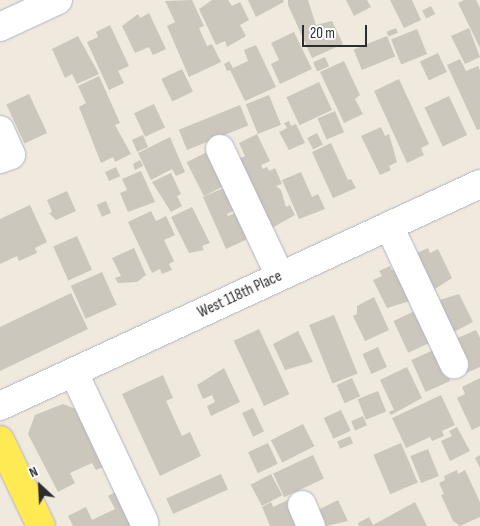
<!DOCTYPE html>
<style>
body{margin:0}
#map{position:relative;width:480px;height:526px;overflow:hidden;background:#f0eade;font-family:"Sofia Sans Condensed",sans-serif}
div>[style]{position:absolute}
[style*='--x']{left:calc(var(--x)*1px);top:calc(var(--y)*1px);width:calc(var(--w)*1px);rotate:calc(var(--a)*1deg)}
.building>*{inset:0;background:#cbc7bd;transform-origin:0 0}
.roads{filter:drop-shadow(0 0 1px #b2b3c2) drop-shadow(0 0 1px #b2b3c2)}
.minor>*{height:28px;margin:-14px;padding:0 14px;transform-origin:14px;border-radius:14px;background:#fff}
.major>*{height:28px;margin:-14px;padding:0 14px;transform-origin:14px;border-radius:14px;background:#ffea54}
span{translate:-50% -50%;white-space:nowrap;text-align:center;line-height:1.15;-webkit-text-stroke:4px #fff;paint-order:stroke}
.street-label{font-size:16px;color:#2d2d2d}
.north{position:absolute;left:15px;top:461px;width:50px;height:50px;-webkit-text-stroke:4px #fff;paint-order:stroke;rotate:335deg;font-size:14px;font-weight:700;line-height:20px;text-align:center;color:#2d2d2d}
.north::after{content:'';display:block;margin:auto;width:18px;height:22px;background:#2d2d2d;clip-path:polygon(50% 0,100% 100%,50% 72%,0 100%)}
.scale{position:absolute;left:302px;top:25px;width:65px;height:22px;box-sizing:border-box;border:2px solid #2d2d2d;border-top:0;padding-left:6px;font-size:15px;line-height:18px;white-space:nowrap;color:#2d2d2d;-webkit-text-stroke:4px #fff;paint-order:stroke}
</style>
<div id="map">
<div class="building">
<div style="clip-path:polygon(192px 0,204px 26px,199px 28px,207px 46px,212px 44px,221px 62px,189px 77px,167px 26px,175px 22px,165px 1px)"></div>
<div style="clip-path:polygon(212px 0,228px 0,232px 6px,240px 2px,249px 20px,240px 25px,246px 36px,227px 47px,225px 41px,216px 45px,199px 9px)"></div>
<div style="clip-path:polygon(248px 0,283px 0,284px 2px,256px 17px)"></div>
<div style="clip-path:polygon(288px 0,308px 0,316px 25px,332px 21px,343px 44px,312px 58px,288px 5px)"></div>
<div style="clip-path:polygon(346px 0,367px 0,371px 7px,354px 16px)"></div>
<div style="clip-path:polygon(390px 0,412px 0,421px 20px,404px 28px)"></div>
<div style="clip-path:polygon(464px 0,476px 0,480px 8px,480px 48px,458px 3px)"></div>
<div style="left:431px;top:6px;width:9px;height:10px;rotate:63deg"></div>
<div style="clip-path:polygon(149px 13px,166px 49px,153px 55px,149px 47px,135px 53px,122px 26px,138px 14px,140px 18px)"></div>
<div style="clip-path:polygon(110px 25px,129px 66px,118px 71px,124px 83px,109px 90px,87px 42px,98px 37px,96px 32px)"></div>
<div style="left:396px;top:28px;width:5px;height:10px;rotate:68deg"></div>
<div style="clip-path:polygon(469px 28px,480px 57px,465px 64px,451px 36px)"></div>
<div style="left:417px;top:29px;width:27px;height:28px;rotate:68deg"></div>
<div style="clip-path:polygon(294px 32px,312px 69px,280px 84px,271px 64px,279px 60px,271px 43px)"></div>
<div style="clip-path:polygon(78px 36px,99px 74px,77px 84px,72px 74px,65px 78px,52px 49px)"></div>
<div style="left:387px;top:36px;width:22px;height:36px;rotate:68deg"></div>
<div style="clip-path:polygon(256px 45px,276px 87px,245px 101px,230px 70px,227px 71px,224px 64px,229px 61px,233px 68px,248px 61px,244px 50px)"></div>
<div style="left:438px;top:53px;width:21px;height:20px;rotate:65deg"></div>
<div style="left:325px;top:57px;width:10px;height:13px;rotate:66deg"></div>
<div style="clip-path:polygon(460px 59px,466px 71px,478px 66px,480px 70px,480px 129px,477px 130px,447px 65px)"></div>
<div style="clip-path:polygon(344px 61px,360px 95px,355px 99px,363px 114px,344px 123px,320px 72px)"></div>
<div style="left:182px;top:69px;width:25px;height:23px;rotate:64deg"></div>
<div style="clip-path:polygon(99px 76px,120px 123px,115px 125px,131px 154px,115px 162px,113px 157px,101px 163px,79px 107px,86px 103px,78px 86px)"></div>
<div style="clip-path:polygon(399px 79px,429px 144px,421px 148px,424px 155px,407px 163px,374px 91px)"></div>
<div style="left:319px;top:82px;width:31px;height:36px;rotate:65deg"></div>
<div style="left:29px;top:94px;width:43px;height:25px;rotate:65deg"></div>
<div style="left:269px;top:95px;width:32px;height:25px;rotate:68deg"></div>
<div style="left:449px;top:96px;width:43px;height:27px;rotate:65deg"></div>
<div style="left:154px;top:104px;width:26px;height:22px;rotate:65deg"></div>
<div style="left:240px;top:105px;width:22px;height:66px;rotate:68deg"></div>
<div style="left:335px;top:111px;width:23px;height:19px;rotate:67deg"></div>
<div style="clip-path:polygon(289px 121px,291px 126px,296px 124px,305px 143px,289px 150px,279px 132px,287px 128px,284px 123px)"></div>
<div style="clip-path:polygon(381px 127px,385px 136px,389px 134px,397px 162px,389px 166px,391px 170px,380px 175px,361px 136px)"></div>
<div style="left:317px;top:133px;width:13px;height:11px;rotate:63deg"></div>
<div style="clip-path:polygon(257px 134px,270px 161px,261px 165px,263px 169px,267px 167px,269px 171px,275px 168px,282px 184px,276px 186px,281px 190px,286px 207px,290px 205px,295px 215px,270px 229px,238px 159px,245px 156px,239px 143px)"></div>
<div style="left:143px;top:135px;width:13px;height:12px;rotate:67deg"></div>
<div style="clip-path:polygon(170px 137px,185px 172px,176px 176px,172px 169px,151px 180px,138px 153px)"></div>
<div style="clip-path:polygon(331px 143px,348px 180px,351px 179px,356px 188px,333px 198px,312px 152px)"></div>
<div style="left:209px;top:151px;width:38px;height:25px;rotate:63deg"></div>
<div style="clip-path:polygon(140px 160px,143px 166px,135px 170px,133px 164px)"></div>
<div style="left:116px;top:167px;width:10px;height:12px;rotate:66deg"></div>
<div style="clip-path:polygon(141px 171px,155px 202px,128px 212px,120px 193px,127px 190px,122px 179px)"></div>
<div style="clip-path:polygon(301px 172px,312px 197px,318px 194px,325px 209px,299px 219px,282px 180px)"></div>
<div style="clip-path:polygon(171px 173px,181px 194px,177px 196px,182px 206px,171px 212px,152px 182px)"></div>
<div style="clip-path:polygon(230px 185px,241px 207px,227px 214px,228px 216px,240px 211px,256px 235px,226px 249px,203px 197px)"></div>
<div style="clip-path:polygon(67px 191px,76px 211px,56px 220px,49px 213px,52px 212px,47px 200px)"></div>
<div style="left:106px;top:201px;width:13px;height:10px;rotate:67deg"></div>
<div style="clip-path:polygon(30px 205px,47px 242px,35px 248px,37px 253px,19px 261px,17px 256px,0 264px,0 219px)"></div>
<div style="clip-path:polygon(192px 207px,210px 243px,202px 246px,204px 250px,189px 253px,171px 217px)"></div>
<div style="clip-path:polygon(151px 211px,156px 221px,166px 216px,175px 235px,164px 240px,174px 261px,169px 264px,172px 270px,162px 274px,160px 269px,152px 273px,128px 222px)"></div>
<div style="left:77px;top:236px;width:37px;height:26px;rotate:66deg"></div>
<div style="clip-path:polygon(134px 248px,146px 275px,137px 282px,118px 283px,115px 278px,121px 276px,112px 258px)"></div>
<div style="clip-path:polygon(428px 248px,430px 253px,438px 249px,452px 278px,429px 293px,413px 261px,420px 258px,417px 253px)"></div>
<div style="clip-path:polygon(390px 266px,392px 270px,398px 268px,413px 300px,387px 308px,373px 280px,382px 276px,379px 271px)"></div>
<div style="left:102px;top:272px;width:36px;height:34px;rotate:66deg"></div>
<div style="clip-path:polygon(71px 293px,88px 329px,0 371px,0 327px)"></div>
<div style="clip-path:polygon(459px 294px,473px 322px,448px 335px,433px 302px)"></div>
<div style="clip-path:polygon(374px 297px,389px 330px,365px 341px,353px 316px,357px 314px,357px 306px)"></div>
<div style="left:417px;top:310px;width:35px;height:26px;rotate:65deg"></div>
<div style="left:334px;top:315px;width:63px;height:27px;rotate:68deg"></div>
<div style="left:259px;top:329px;width:72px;height:28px;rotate:65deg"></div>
<div style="clip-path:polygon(476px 330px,480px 338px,480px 367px,466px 373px,451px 341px)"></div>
<div style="clip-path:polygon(298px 331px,313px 362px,285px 370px,273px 344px)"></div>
<div style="left:378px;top:347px;width:22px;height:17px;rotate:66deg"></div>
<div style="left:436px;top:349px;width:35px;height:27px;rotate:66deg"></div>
<div style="clip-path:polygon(407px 367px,422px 398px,391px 415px,389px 412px,394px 410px,380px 380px)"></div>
<div style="clip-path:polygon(224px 368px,240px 402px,211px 416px,207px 406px,215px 402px,212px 395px,203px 399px,197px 385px)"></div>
<div style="clip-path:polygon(163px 375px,173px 398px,166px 401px,182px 436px,190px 432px,201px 456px,160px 476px,122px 394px)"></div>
<div style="left:352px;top:378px;width:20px;height:17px;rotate:66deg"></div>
<div style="clip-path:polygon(480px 378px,480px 426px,472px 430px,457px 398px,465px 394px,462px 387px)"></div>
<div style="left:378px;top:391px;width:22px;height:22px;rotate:68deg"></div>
<div style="clip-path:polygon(441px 395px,455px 425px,442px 431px,444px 436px,432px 441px,430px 437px,406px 448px,392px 418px)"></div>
<div style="clip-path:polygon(63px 404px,76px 409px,103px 467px,96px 470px,92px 463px,70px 473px,75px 483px,58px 492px,28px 434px,35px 415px)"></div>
<div style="left:253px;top:408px;width:26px;height:12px;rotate:65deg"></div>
<div style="left:341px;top:410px;width:23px;height:19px;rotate:65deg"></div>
<div style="left:363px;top:416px;width:10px;height:13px;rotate:66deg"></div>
<div style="left:303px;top:424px;width:25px;height:36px;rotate:63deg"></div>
<div style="clip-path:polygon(457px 427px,470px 451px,450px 461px,441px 441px,452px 436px,449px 431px)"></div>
<div style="left:350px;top:436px;width:8px;height:14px;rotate:67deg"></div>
<div style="left:268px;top:443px;width:23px;height:22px;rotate:65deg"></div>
<div style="left:401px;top:443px;width:43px;height:30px;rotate:67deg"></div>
<div style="left:428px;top:449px;width:29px;height:19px;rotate:68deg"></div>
<div style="left:313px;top:455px;width:26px;height:44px;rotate:65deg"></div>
<div style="clip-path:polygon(480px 455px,480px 468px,475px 458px)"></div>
<div style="clip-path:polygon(457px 470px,458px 474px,465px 470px,480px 502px,480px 517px,460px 526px,453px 521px,441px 495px,444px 494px,439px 483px,445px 480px,444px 476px)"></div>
<div style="left:221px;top:474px;width:17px;height:60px;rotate:66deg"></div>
<div style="left:271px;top:474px;width:24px;height:23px;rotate:62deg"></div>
<div style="clip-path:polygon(115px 492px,131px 526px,73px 526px,68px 516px,86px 507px,92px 520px,115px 509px,108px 496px)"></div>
<div style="clip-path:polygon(290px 499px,303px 526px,270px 526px,262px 507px,271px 502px,273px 507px)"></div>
<div style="clip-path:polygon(338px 500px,348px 521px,326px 526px,318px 510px)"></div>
<div style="clip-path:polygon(415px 502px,427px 526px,359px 526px,358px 523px,369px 517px,373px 525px)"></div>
</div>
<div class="roads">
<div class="minor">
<div style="--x:0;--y:27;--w:64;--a:-25"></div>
<div style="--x:0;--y:130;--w:27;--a:66"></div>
<div style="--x:11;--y:155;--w:12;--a:160"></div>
<div style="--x:220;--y:149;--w:140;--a:64.7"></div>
<div style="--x:389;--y:226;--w:153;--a:64.8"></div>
<div style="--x:74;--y:373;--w:165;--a:64.8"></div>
<div style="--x:0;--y:406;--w:529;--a:-24.82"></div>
<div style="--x:302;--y:505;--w:23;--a:67"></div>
</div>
<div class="major">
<div style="--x:0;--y:440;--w:95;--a:64.5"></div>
</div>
</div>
<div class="street-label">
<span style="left:240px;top:295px;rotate:-25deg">West 118th Place</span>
</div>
<div class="north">N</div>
<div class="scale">20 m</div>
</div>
